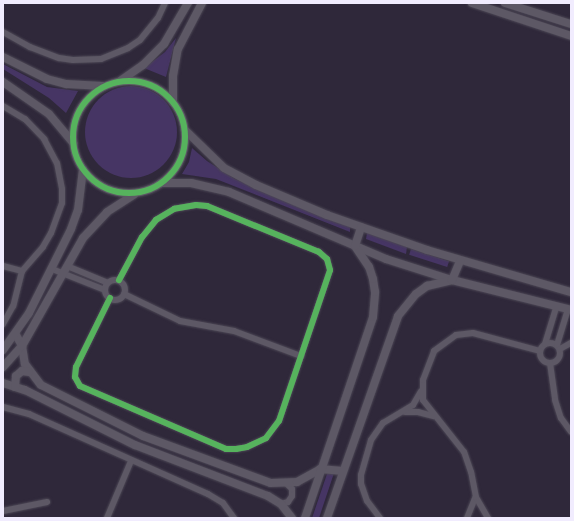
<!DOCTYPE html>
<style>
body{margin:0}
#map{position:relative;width:574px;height:521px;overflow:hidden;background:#2f283a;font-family:"Nunito Sans",sans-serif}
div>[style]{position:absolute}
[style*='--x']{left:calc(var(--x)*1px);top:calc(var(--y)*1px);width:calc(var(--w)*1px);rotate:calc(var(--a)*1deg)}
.green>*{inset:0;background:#463564;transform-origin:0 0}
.round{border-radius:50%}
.roads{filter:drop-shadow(0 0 1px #4b4654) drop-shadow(0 0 1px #4b4654)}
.street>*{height:6px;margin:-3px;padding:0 3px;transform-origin:3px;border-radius:3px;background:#5d5865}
.street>.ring{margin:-3px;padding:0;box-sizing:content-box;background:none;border:6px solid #5d5865;border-radius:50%}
.secondary>*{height:8px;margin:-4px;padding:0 4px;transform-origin:4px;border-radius:4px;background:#5d5865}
.secondary>.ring{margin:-4px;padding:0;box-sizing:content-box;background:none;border:8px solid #5d5865;border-radius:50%}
.cycleway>*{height:6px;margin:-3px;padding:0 3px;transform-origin:3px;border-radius:3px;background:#56b35d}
.cycleway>.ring{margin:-3px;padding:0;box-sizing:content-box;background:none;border:6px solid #56b35d;border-radius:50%}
span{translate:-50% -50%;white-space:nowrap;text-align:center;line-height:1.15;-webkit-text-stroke:4px #231737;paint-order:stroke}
.frame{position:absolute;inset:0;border:4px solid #f1ecfe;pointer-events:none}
</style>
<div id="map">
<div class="green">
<div style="clip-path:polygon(176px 38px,166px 77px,144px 68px,165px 52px)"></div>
<div style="clip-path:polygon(3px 64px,47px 87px,78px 91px,66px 113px,49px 98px,3px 69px)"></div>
<div class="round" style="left:85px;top:86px;width:92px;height:92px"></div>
<div style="clip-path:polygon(192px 148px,207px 161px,235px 179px,350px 227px,350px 232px,216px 179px,182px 174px,189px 162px)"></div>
<div style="clip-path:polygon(367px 233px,407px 247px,406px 254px,366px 239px)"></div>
<div style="left:411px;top:249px;width:40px;height:6px;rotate:18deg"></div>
<div style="clip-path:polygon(334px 473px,319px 518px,312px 518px,327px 474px)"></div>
</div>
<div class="roads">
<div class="street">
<div style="--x:3;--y:32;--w:31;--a:29"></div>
<div style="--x:30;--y:47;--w:31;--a:21"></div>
<div style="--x:59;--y:58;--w:14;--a:8"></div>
<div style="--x:73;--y:60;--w:28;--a:-2"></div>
<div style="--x:101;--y:59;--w:29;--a:-22"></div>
<div style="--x:128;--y:48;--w:14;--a:-34"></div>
<div style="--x:140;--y:40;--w:28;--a:-51"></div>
<div style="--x:158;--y:18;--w:17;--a:-65"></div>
<div style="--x:3;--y:106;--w:26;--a:31"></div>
<div style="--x:25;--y:119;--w:28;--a:46"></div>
<div style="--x:44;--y:139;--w:27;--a:62"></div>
<div style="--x:57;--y:163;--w:26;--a:79"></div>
<div style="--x:62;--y:189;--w:14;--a:90"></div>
<div style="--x:62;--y:203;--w:32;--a:110"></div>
<div style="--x:51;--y:233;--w:16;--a:120"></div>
<div style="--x:43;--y:247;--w:32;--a:131"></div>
<div style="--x:22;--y:271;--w:36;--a:104"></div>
<div style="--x:13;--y:306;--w:21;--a:119"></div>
<div style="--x:3;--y:266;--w:20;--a:15"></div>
<div style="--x:67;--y:266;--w:44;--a:22.5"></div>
<div style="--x:52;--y:269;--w:57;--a:21.6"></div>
<div class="ring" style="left:105px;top:280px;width:14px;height:14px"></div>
<div style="--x:124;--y:294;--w:62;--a:25.7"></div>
<div style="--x:180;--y:321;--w:55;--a:10.5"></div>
<div style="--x:234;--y:331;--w:72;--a:20.5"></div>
<div style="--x:110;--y:298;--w:77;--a:116.2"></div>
<div style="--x:76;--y:367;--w:10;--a:96"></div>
<div style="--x:75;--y:377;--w:10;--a:61"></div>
<div style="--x:80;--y:386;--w:159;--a:23.3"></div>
<div style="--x:226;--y:449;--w:10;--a:0"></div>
<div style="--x:236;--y:449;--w:11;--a:-10"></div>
<div style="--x:247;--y:447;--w:21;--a:-25"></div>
<div style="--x:266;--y:438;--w:21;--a:-53"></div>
<div style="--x:279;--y:421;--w:159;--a:-71.3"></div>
<div style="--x:330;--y:270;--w:11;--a:-105"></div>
<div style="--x:327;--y:259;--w:11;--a:-139"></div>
<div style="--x:319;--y:252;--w:121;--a:-157.7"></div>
<div style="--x:207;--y:206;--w:11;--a:-175"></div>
<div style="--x:196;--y:205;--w:22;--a:170"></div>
<div style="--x:174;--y:209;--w:21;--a:149"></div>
<div style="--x:156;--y:220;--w:22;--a:129"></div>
<div style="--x:142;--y:237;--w:49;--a:118.1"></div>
<div class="ring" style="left:540px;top:343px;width:14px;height:14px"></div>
<div style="--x:545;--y:344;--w:39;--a:-73"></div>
<div style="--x:557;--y:345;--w:37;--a:-73"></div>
<div style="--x:560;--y:349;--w:13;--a:-29"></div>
<div style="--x:550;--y:363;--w:37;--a:82"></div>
<div style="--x:555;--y:400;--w:19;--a:72"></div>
<div style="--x:561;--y:418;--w:17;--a:54"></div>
<div style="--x:3;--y:407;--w:27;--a:15"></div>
<div style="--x:29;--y:414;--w:196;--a:24.1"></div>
<div style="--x:208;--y:494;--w:17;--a:31"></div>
<div style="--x:223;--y:503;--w:19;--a:54"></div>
<div style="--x:405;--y:412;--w:13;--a:0"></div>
<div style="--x:418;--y:412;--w:16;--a:15"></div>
<div style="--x:281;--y:504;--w:7;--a:-16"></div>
<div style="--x:288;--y:502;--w:7;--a:-56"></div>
<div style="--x:292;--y:496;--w:7;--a:-90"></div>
<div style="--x:292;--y:489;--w:7;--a:-135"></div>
<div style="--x:3;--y:511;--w:45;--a:-11.6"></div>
<div style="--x:107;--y:518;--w:62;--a:-67.2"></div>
<div style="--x:380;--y:518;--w:21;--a:-127"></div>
<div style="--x:367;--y:501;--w:18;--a:-109"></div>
<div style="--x:361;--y:484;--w:9;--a:-90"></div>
<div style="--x:361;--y:475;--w:36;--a:-74"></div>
<div style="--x:371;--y:440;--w:21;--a:-55"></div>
<div style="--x:383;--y:423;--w:35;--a:-31"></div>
<div style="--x:413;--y:405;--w:16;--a:-60"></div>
<div style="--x:467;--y:518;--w:22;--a:-68"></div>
<div style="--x:488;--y:518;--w:24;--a:-120"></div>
<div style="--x:476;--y:497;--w:25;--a:-101"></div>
<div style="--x:471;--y:472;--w:21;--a:-109"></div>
<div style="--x:464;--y:452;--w:66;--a:-128.3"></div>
<div style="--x:423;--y:400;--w:20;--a:-90"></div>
<div style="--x:423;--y:380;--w:31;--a:-69"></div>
<div style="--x:434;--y:351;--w:27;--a:-36"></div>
<div style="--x:456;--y:335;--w:17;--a:-7"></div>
<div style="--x:473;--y:333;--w:69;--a:15"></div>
</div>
<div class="secondary">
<div style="--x:472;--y:3;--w:104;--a:18.4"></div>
<div style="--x:505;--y:3;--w:69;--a:17.7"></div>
<div style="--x:3;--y:57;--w:49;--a:26.6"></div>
<div style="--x:47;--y:79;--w:20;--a:15"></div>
<div style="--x:66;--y:84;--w:37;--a:3"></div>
<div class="ring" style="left:73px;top:81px;width:104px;height:104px"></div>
<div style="--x:120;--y:81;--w:28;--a:-35"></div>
<div style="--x:143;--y:65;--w:30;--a:-45"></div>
<div style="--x:164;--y:44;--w:48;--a:-59.7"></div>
<div style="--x:3;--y:82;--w:56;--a:34.8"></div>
<div style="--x:49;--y:114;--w:38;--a:50"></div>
<div style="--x:173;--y:102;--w:26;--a:-90"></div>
<div style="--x:173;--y:76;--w:27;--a:-80"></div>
<div style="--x:178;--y:49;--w:52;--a:-62.4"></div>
<div style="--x:185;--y:130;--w:54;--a:44.3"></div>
<div style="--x:224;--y:168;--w:36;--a:28"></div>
<div style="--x:256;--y:185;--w:77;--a:22.9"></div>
<div style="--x:327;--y:215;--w:106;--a:19.3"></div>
<div style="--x:427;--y:250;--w:150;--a:16.3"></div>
<div style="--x:161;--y:183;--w:30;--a:0"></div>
<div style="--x:191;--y:183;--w:39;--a:13"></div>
<div style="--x:229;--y:192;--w:171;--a:23.1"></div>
<div style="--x:386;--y:259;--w:69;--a:17.7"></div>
<div style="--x:452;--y:280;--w:123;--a:14.1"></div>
<div style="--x:16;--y:335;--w:13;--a:61"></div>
<div style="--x:22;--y:346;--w:18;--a:81"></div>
<div style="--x:25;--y:364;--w:26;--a:53"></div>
<div style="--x:41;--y:385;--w:114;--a:26.6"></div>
<div style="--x:143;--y:436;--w:136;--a:20.2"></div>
<div style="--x:271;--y:483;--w:26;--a:-2"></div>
<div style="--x:297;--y:482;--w:26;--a:-29"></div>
<div style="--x:320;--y:469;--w:23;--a:5"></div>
<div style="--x:3;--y:350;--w:45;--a:-54.9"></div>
<div style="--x:29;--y:313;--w:94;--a:-63.4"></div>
<div style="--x:71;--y:229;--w:20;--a:-70"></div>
<div style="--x:78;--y:210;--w:41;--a:-83"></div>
<div style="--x:3;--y:367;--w:28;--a:-48"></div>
<div style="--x:22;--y:346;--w:124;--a:-60.5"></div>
<div style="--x:83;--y:238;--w:35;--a:-47"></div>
<div style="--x:107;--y:212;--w:33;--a:-33"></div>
<div style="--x:3;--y:383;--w:23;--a:18"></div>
<div style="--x:25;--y:390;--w:123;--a:26.6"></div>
<div style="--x:135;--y:445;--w:142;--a:21"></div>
<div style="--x:268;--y:496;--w:15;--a:32"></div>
<div style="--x:281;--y:504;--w:18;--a:52"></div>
<div style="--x:15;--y:387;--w:11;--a:-85"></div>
<div style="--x:16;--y:376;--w:8;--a:-40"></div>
<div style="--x:22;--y:371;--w:7;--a:8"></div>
<div style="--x:305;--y:518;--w:212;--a:-71.3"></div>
<div style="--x:373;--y:317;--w:25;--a:-85"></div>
<div style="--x:375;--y:292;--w:13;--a:-99"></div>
<div style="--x:373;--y:279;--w:13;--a:-108"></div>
<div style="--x:369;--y:267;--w:25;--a:-124"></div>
<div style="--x:355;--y:246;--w:20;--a:-72"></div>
<div style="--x:327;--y:518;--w:214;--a:-70.6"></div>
<div style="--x:398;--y:316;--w:28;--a:-51"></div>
<div style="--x:416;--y:294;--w:14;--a:-36"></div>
<div style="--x:427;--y:286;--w:26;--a:-13"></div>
<div style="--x:452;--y:280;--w:21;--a:-67"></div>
</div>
</div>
<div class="cycleway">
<div class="ring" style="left:73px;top:81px;width:106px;height:106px"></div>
<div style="--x:110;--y:298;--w:77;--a:116.2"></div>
<div style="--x:76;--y:367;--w:10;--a:96"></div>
<div style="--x:75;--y:377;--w:10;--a:61"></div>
<div style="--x:80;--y:386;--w:159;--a:23.3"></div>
<div style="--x:226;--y:449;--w:10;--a:0"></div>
<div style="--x:236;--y:449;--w:11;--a:-10"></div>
<div style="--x:247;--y:447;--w:21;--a:-25"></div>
<div style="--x:266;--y:438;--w:21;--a:-53"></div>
<div style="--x:279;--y:421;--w:159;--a:-71.3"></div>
<div style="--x:330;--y:270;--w:11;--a:-105"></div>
<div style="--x:327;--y:259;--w:11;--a:-139"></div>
<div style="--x:319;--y:252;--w:121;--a:-157.7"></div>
<div style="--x:207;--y:206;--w:11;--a:-175"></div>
<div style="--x:196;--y:205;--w:22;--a:170"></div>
<div style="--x:174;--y:209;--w:21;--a:149"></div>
<div style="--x:156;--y:220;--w:22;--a:129"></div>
<div style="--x:142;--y:237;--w:49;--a:118.1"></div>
</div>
<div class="frame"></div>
</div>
